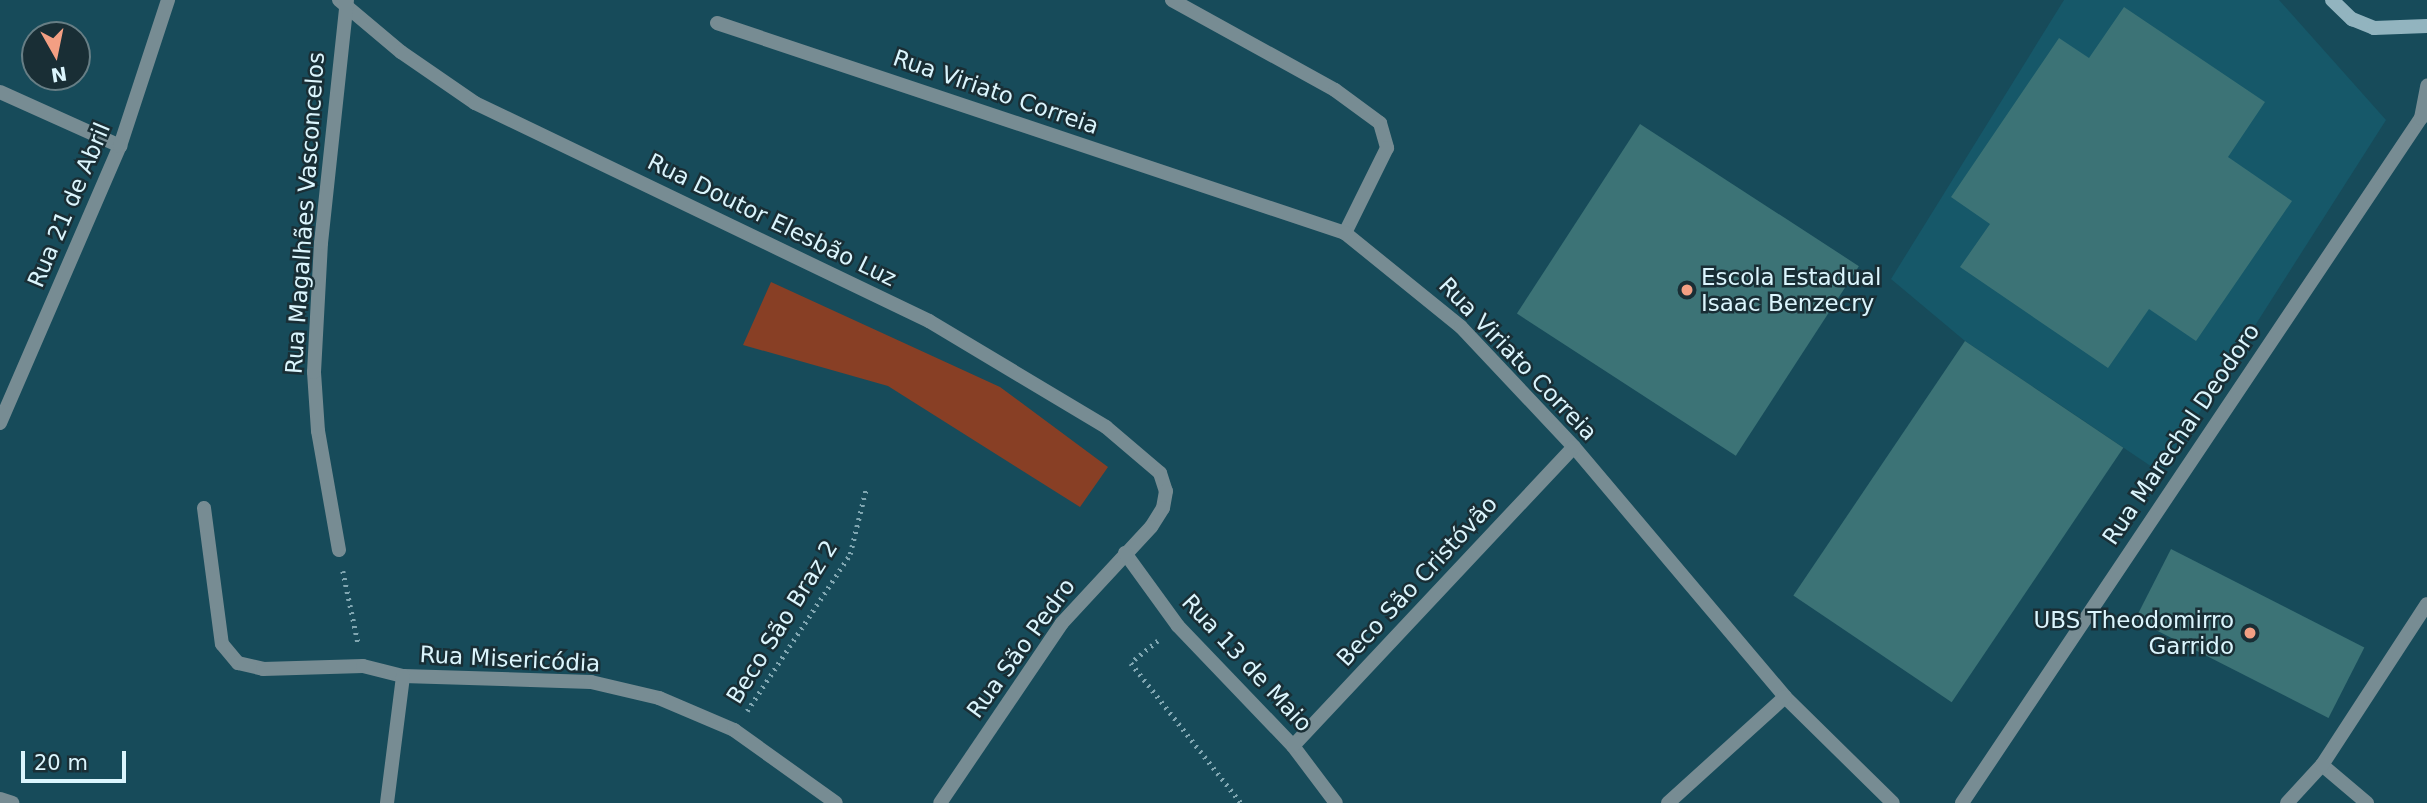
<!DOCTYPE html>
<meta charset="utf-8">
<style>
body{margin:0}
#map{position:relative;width:2427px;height:803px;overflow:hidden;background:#174b5a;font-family:"DejaVu Sans",sans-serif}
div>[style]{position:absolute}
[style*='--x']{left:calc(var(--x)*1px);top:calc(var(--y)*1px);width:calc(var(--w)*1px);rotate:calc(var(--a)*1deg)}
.built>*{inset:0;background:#165869}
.green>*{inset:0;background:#883f25}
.building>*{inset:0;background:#3c7376;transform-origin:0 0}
.path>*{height:4.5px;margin-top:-2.25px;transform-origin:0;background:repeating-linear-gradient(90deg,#81a7b2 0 2px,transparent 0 7px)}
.street>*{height:14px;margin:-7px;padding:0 7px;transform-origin:7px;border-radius:7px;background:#778c93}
.secondary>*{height:14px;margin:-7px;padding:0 7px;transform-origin:7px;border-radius:7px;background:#92b4bf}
.dots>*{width:19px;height:19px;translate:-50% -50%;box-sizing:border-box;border:4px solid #192e35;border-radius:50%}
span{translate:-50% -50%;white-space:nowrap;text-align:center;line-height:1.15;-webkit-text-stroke:5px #192e35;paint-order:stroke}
.street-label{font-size:23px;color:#dbf5fd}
.poi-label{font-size:23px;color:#dbf5fd}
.left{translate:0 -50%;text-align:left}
.right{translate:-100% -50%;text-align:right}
.north{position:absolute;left:21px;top:21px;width:70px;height:70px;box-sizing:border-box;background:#192e35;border:2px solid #677e85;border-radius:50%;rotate:171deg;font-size:19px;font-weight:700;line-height:28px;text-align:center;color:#dbf5fd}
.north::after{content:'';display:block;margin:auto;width:24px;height:32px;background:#f39f83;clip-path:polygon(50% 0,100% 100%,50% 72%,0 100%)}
.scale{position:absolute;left:21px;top:751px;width:105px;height:32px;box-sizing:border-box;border:4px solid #dbf5fd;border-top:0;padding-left:9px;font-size:21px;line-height:24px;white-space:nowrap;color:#dbf5fd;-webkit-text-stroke:5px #192e35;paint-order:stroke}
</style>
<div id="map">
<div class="built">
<div style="clip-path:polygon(2064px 0,2279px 0,2386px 120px,2161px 473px,1965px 341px,1891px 279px)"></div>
</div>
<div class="green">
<div style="clip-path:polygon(771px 282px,1000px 387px,1108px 467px,1080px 507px,888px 386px,743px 345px)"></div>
</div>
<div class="building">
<div style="clip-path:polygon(2124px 7px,2265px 102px,2228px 157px,2292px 201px,2196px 341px,2149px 309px,2108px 368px,1960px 267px,1990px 224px,1951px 197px,2059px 38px,2089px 58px)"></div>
<div style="left:1640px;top:124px;width:261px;height:226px;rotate:33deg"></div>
<div style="left:1965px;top:341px;width:191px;height:307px;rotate:34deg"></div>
<div style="left:2171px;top:549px;width:217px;height:79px;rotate:27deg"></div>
</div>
<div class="path">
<div style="--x:343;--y:571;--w:73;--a:78.1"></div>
<div style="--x:1158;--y:641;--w:35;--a:141"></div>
<div style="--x:1131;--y:663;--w:178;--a:51.8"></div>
<div style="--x:747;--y:711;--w:188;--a:-56.7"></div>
<div style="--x:850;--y:554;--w:67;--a:-76.2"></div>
</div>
<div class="street">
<div style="--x:339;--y:0;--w:81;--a:40"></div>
<div style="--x:401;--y:52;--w:90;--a:34.6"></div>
<div style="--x:475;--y:103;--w:504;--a:25.65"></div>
<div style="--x:929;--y:321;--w:206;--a:30.9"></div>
<div style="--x:1106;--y:427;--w:71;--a:40.4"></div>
<div style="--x:1160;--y:473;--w:19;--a:72"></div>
<div style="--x:1166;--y:491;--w:17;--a:100"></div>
<div style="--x:1163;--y:508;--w:22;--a:122"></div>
<div style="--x:1151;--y:527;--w:131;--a:132.8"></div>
<div style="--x:1062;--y:623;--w:217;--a:124.1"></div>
<div style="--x:1172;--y:0;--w:186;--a:28.9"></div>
<div style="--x:1335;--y:90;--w:56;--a:36.3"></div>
<div style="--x:1380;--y:123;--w:26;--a:74"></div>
<div style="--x:1387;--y:148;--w:95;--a:116.3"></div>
<div style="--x:717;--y:23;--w:662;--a:18.49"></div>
<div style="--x:1345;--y:233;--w:149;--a:39"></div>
<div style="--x:1461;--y:327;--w:165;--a:46.7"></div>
<div style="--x:1574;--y:447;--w:327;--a:49.8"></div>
<div style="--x:1785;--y:697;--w:151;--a:44.5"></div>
<div style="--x:0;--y:92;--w:132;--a:24.2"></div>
<div style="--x:0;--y:423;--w:302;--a:-66.6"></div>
<div style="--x:120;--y:146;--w:154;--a:-71.8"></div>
<div style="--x:204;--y:508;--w:137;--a:82.5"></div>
<div style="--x:222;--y:644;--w:25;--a:50"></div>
<div style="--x:238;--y:663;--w:26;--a:13"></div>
<div style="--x:263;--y:669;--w:100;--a:-1.7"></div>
<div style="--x:363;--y:666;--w:41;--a:14"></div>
<div style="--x:403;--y:676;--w:188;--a:1.8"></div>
<div style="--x:591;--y:682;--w:70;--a:13.2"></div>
<div style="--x:659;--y:698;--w:82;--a:23.1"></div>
<div style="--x:734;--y:730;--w:125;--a:35.6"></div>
<div style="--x:339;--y:550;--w:121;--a:-100"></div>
<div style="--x:318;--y:431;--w:59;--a:-93.9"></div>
<div style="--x:314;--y:372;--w:129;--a:-86.9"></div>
<div style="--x:321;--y:243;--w:244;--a:-83.9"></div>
<div style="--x:1125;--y:553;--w:90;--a:54"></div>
<div style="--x:1178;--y:626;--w:166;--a:46.2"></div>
<div style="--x:1293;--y:746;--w:71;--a:53"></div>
<div style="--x:1293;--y:746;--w:410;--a:-46.8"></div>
<div style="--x:2322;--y:765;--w:59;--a:40.2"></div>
<div style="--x:0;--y:799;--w:13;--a:18"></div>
<div style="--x:387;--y:803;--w:128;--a:-82.8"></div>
<div style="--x:1668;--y:803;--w:158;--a:-42.2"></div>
<div style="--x:1962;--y:803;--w:825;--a:-56.18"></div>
<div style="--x:2421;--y:118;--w:33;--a:-79"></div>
<div style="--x:2287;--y:803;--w:52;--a:-47.4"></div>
<div style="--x:2322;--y:765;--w:192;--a:-56.9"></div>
</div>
<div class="secondary">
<div style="--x:2332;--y:0;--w:28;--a:44"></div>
<div style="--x:2352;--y:19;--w:24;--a:22"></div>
<div style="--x:2374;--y:28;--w:53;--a:-2.2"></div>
</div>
<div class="dots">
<div style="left:1687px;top:290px;background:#f39f83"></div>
<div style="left:2250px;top:633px;background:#f39f83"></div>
</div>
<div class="street-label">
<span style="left:996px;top:92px;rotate:19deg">Rua Viriato Correia</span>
<span style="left:69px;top:205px;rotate:-67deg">Rua 21 de Abril</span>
<span style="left:305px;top:213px;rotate:-86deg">Rua Magalhães Vasconcelos</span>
<span style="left:772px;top:220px;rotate:26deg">Rua Doutor Elesbão Luz</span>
<span style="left:1518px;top:359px;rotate:46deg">Rua Viriato Correia</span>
<span style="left:2181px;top:434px;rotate:-56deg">Rua Marechal Deodoro</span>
<span style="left:1417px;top:581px;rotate:-47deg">Beco São Cristóvão</span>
<span style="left:782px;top:622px;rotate:-58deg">Beco São Braz 2</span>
<span style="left:1021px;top:648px;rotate:-54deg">Rua São Pedro</span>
<span style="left:510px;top:659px;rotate:3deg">Rua Misericódia</span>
<span style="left:1247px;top:663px;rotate:47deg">Rua 13 de Maio</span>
</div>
<div class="poi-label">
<span class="left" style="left:1701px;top:290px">Escola Estadual<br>Isaac Benzecry</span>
<span class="right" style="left:2234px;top:633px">UBS Theodomirro<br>Garrido</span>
</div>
<div class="north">N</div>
<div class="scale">20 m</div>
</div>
